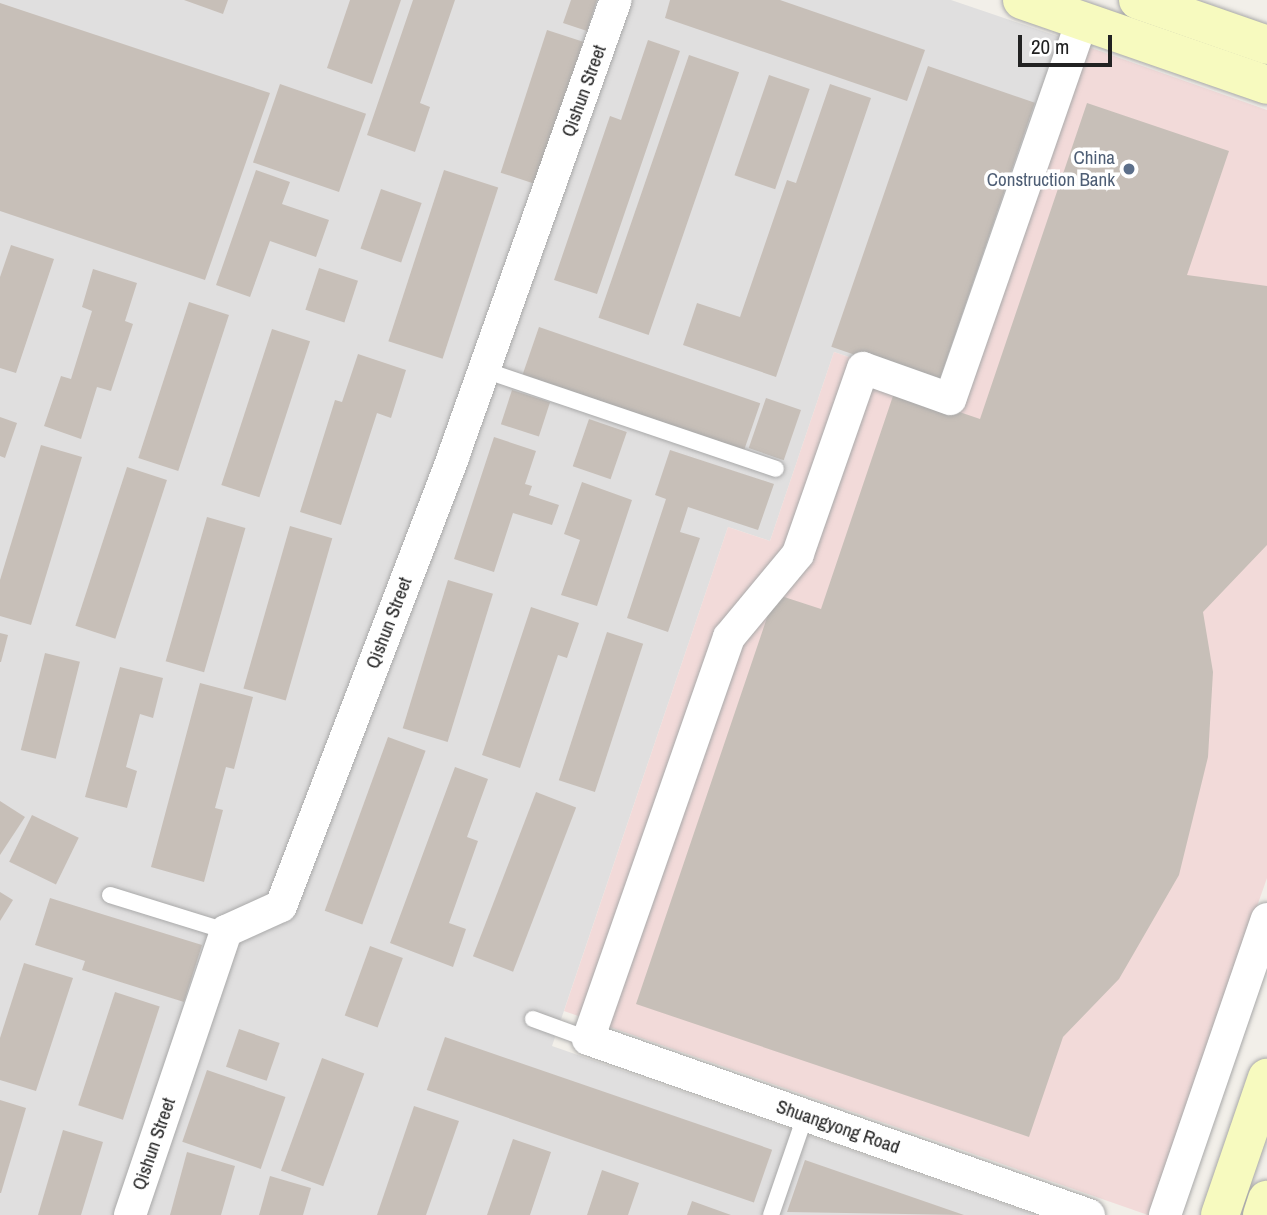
<!DOCTYPE html>
<style>
body{margin:0}
#map{position:relative;width:1267px;height:1215px;overflow:hidden;background:#f2efe9;font-family:"Archivo Narrow",sans-serif}
div>[style]{position:absolute}
[style*='--x']{left:calc(var(--x)*1px);top:calc(var(--y)*1px);width:calc(var(--w)*1px);rotate:calc(var(--a)*1deg)}
.residential>*{inset:0;background:#e0dfdf}
.commercial>*{inset:0;background:#f2dad9}
.building>*{inset:0;background:#c7bfb8;transform-origin:0 0}
.roads{filter:drop-shadow(0 0 2px #a9a9a9) drop-shadow(0 0 2px #a9a9a9)}
.service>*{height:16px;margin:-8px;padding:0 8px;transform-origin:8px;border-radius:8px;background:#fff}
.minor>*{height:32px;margin:-16px;padding:0 16px;transform-origin:16px;border-radius:16px;background:#fff}
.secondary>*{height:38px;margin:-19px;padding:0 19px;transform-origin:19px;border-radius:19px;background:#f7fabf}
.dots>*{width:19px;height:19px;translate:-50% -50%;box-sizing:border-box;border:4px solid #fff;border-radius:50%}
span{translate:-50% -50%;white-space:nowrap;text-align:center;line-height:1.15;-webkit-text-stroke:7px #fff;paint-order:stroke}
.street-label{font-size:19px;color:#222}
.service-label{font-size:19px;color:#4e5e75}
.right{translate:-100% -50%;text-align:right}
.scale{position:absolute;left:1018px;top:35px;width:94px;height:32px;box-sizing:border-box;border:4px solid #222;border-top:0;padding-left:9px;font-size:21px;line-height:24px;white-space:nowrap;color:#222;-webkit-text-stroke:5px #fff;paint-order:stroke}
</style>
<div id="map">
<div class="residential">
<div style="clip-path:polygon(0 0,951px 0,1063px 38px,944px 389px,834px 352px,770px 541px,728px 527px,552px 1046px,1036px 1215px,0 1215px)"></div>
</div>
<div class="commercial">
<div style="clip-path:polygon(1063px 38px,1267px 110px,1267px 878px,1148px 1215px,564px 1011px,728px 527px,770px 541px,834px 352px,944px 389px)"></div>
</div>
<div class="building">
<div style="clip-path:polygon(184px 0,228px 0,223px 14px)"></div>
<div style="clip-path:polygon(350px 0,401px 0,372px 84px,327px 68px)"></div>
<div style="clip-path:polygon(413px 0,455px 0,420px 103px,430px 107px,415px 152px,367px 135px)"></div>
<div style="clip-path:polygon(571px 0,597px 0,587px 31px,563px 23px)"></div>
<div style="clip-path:polygon(670px 0,780px 0,925px 50px,907px 101px,665px 18px)"></div>
<div style="clip-path:polygon(0 3px,270px 93px,205px 280px,0 211px)"></div>
<div style="left:547px;top:30px;width:38px;height:150px;rotate:18deg"></div>
<div style="clip-path:polygon(648px 40px,680px 51px,597px 294px,554px 280px,610px 116px,621px 120px)"></div>
<div style="left:689px;top:55px;width:53px;height:278px;rotate:19deg"></div>
<div style="left:928px;top:66px;width:113px;height:297px;rotate:19deg"></div>
<div style="left:769px;top:75px;width:43px;height:106px;rotate:19deg"></div>
<div style="left:280px;top:84px;width:91px;height:83px;rotate:19deg"></div>
<div style="clip-path:polygon(830px 84px,871px 98px,776px 377px,683px 345px,697px 303px,740px 317px,787px 180px,796px 183px)"></div>
<div style="clip-path:polygon(1087px 103px,1229px 151px,1187px 275px,1267px 286px,1267px 545px,1203px 612px,1213px 672px,1208px 757px,1179px 875px,1119px 979px,1063px 1037px,1029px 1137px,636px 1004px,775px 594px,821px 609px,895px 390px,980px 419px)"></div>
<div style="clip-path:polygon(256px 170px,290px 182px,282px 204px,329px 220px,316px 257px,270px 241px,250px 297px,216px 285px)"></div>
<div style="left:444px;top:170px;width:57px;height:180px;rotate:18deg"></div>
<div style="left:381px;top:189px;width:43px;height:63px;rotate:19deg"></div>
<div style="clip-path:polygon(11px 245px,54px 259px,16px 373px,0 368px,0 277px)"></div>
<div style="left:319px;top:268px;width:41px;height:44px;rotate:18deg"></div>
<div style="clip-path:polygon(93px 269px,137px 283px,125px 321px,133px 324px,111px 391px,97px 387px,81px 439px,44px 426px,61px 376px,71px 379px,92px 311px,82px 307px)"></div>
<div style="left:189px;top:302px;width:42px;height:164px;rotate:18deg"></div>
<div style="left:539px;top:327px;width:234px;height:50px;rotate:19deg"></div>
<div style="left:272px;top:329px;width:40px;height:164px;rotate:18deg"></div>
<div style="clip-path:polygon(358px 354px,406px 370px,391px 418px,377px 413px,341px 525px,300px 512px,335px 400px,342px 402px)"></div>
<div style="left:512px;top:390px;width:40px;height:36px;rotate:18deg"></div>
<div style="left:766px;top:398px;width:37px;height:53px;rotate:19deg"></div>
<div style="clip-path:polygon(0 417px,17px 423px,5px 458px,0 456px)"></div>
<div style="left:589px;top:419px;width:40px;height:50px;rotate:19deg"></div>
<div style="clip-path:polygon(494px 437px,536px 451px,525px 484px,532px 486px,529px 495px,559px 505px,552px 525px,513px 513px,494px 572px,454px 559px)"></div>
<div style="clip-path:polygon(41px 445px,82px 457px,31px 625px,0 616px,0 580px)"></div>
<div style="clip-path:polygon(670px 450px,774px 484px,758px 530px,688px 507px,680px 532px,700px 538px,668px 632px,627px 618px,666px 499px,655px 495px)"></div>
<div style="left:127px;top:467px;width:42px;height:167px;rotate:18deg"></div>
<div style="clip-path:polygon(582px 482px,632px 500px,597px 606px,561px 595px,580px 540px,564px 534px)"></div>
<div style="left:207px;top:517px;width:40px;height:150px;rotate:16deg"></div>
<div style="left:290px;top:526px;width:44px;height:169px;rotate:16deg"></div>
<div style="left:448px;top:580px;width:47px;height:155px;rotate:17deg"></div>
<div style="clip-path:polygon(531px 607px,579px 623px,567px 658px,558px 655px,520px 768px,482px 755px)"></div>
<div style="left:607px;top:632px;width:38px;height:156px;rotate:18deg"></div>
<div style="clip-path:polygon(0 633px,8px 635px,1px 662px,0 662px)"></div>
<div style="left:45px;top:653px;width:36px;height:100px;rotate:14deg"></div>
<div style="clip-path:polygon(120px 667px,163px 678px,153px 718px,140px 714px,126px 767px,137px 771px,127px 808px,85px 797px)"></div>
<div style="clip-path:polygon(200px 683px,253px 697px,234px 769px,226px 767px,215px 808px,223px 810px,204px 882px,151px 867px)"></div>
<div style="left:388px;top:737px;width:40px;height:185px;rotate:20deg"></div>
<div style="clip-path:polygon(455px 767px,488px 779px,467px 837px,478px 841px,449px 923px,466px 929px,453px 967px,390px 943px)"></div>
<div style="left:536px;top:792px;width:43px;height:176px;rotate:21deg"></div>
<div style="clip-path:polygon(0 801px,25px 817px,0 855px)"></div>
<div style="left:32px;top:815px;width:52px;height:52px;rotate:26deg"></div>
<div style="clip-path:polygon(0 892px,13px 900px,0 921px)"></div>
<div style="clip-path:polygon(50px 898px,202px 945px,184px 1002px,82px 970px,85px 961px,35px 945px)"></div>
<div style="left:370px;top:946px;width:35px;height:74px;rotate:20deg"></div>
<div style="clip-path:polygon(24px 963px,73px 978px,36px 1091px,0 1080px,0 1038px)"></div>
<div style="left:115px;top:992px;width:47px;height:119px;rotate:18deg"></div>
<div style="left:239px;top:1029px;width:43px;height:40px;rotate:19deg"></div>
<div style="left:445px;top:1037px;width:346px;height:56px;rotate:19deg"></div>
<div style="left:322px;top:1058px;width:45px;height:120px;rotate:20deg"></div>
<div style="left:207px;top:1070px;width:83px;height:76px;rotate:19deg"></div>
<div style="clip-path:polygon(0 1100px,26px 1108px,1px 1193px,0 1193px)"></div>
<div style="clip-path:polygon(414px 1106px,459px 1121px,426px 1215px,377px 1215px)"></div>
<div style="clip-path:polygon(63px 1130px,103px 1142px,81px 1215px,38px 1215px)"></div>
<div style="clip-path:polygon(513px 1139px,551px 1152px,530px 1215px,487px 1215px)"></div>
<div style="clip-path:polygon(187px 1152px,235px 1166px,221px 1215px,170px 1215px)"></div>
<div style="clip-path:polygon(805px 1160px,964px 1215px,787px 1212px)"></div>
<div style="clip-path:polygon(602px 1170px,639px 1183px,628px 1215px,587px 1215px)"></div>
<div style="clip-path:polygon(270px 1176px,311px 1188px,303px 1215px,259px 1215px)"></div>
<div style="clip-path:polygon(692px 1201px,731px 1215px,687px 1215px)"></div>
</div>
<div class="roads">
<div class="service">
<div style="--x:484;--y:370;--w:308;--a:18.7"></div>
<div style="--x:110;--y:895;--w:121;--a:17.2"></div>
<div style="--x:533;--y:1019;--w:59;--a:20"></div>
<div style="--x:771;--y:1215;--w:105;--a:-71"></div>
</div>
<div class="minor">
<div style="--x:1082;--y:21;--w:400;--a:109.2"></div>
<div style="--x:950;--y:399;--w:92;--a:-160.4"></div>
<div style="--x:863;--y:368;--w:197;--a:109.3"></div>
<div style="--x:798;--y:554;--w:108;--a:129.7"></div>
<div style="--x:729;--y:637;--w:426;--a:109.3"></div>
<div style="--x:588;--y:1039;--w:531;--a:19.36"></div>
<div style="--x:130;--y:1215;--w:300;--a:-71.3"></div>
<div style="--x:226;--y:931;--w:60;--a:-24.4"></div>
<div style="--x:281;--y:906;--w:481;--a:-69"></div>
<div style="--x:453;--y:457;--w:485;--a:-70.4"></div>
<div style="--x:1165;--y:1215;--w:313;--a:-71"></div>
</div>
<div class="secondary">
<div style="--x:1022;--y:0;--w:259;--a:19.1"></div>
<div style="--x:1138;--y:0;--w:137;--a:19.2"></div>
<div style="--x:1220;--y:1215;--w:145;--a:-71.1"></div>
<div style="--x:1262;--y:1215;--w:16;--a:-72"></div>
</div>
</div>
<div class="dots">
<div style="left:1129px;top:169px;background:#5c6f8a"></div>
</div>
<div class="street-label">
<span style="left:584px;top:91px;rotate:-70deg">Qishun Street</span>
<span style="left:389px;top:623px;rotate:-69deg">Qishun Street</span>
<span style="left:838px;top:1127px;rotate:19deg">Shuangyong Road</span>
<span style="left:154px;top:1144px;rotate:-71deg">Qishun Street</span>
</div>
<div class="service-label">
<span class="right" style="left:1115px;top:169px">China<br>Construction Bank</span>
</div>
<div class="scale">20 m</div>
</div>
